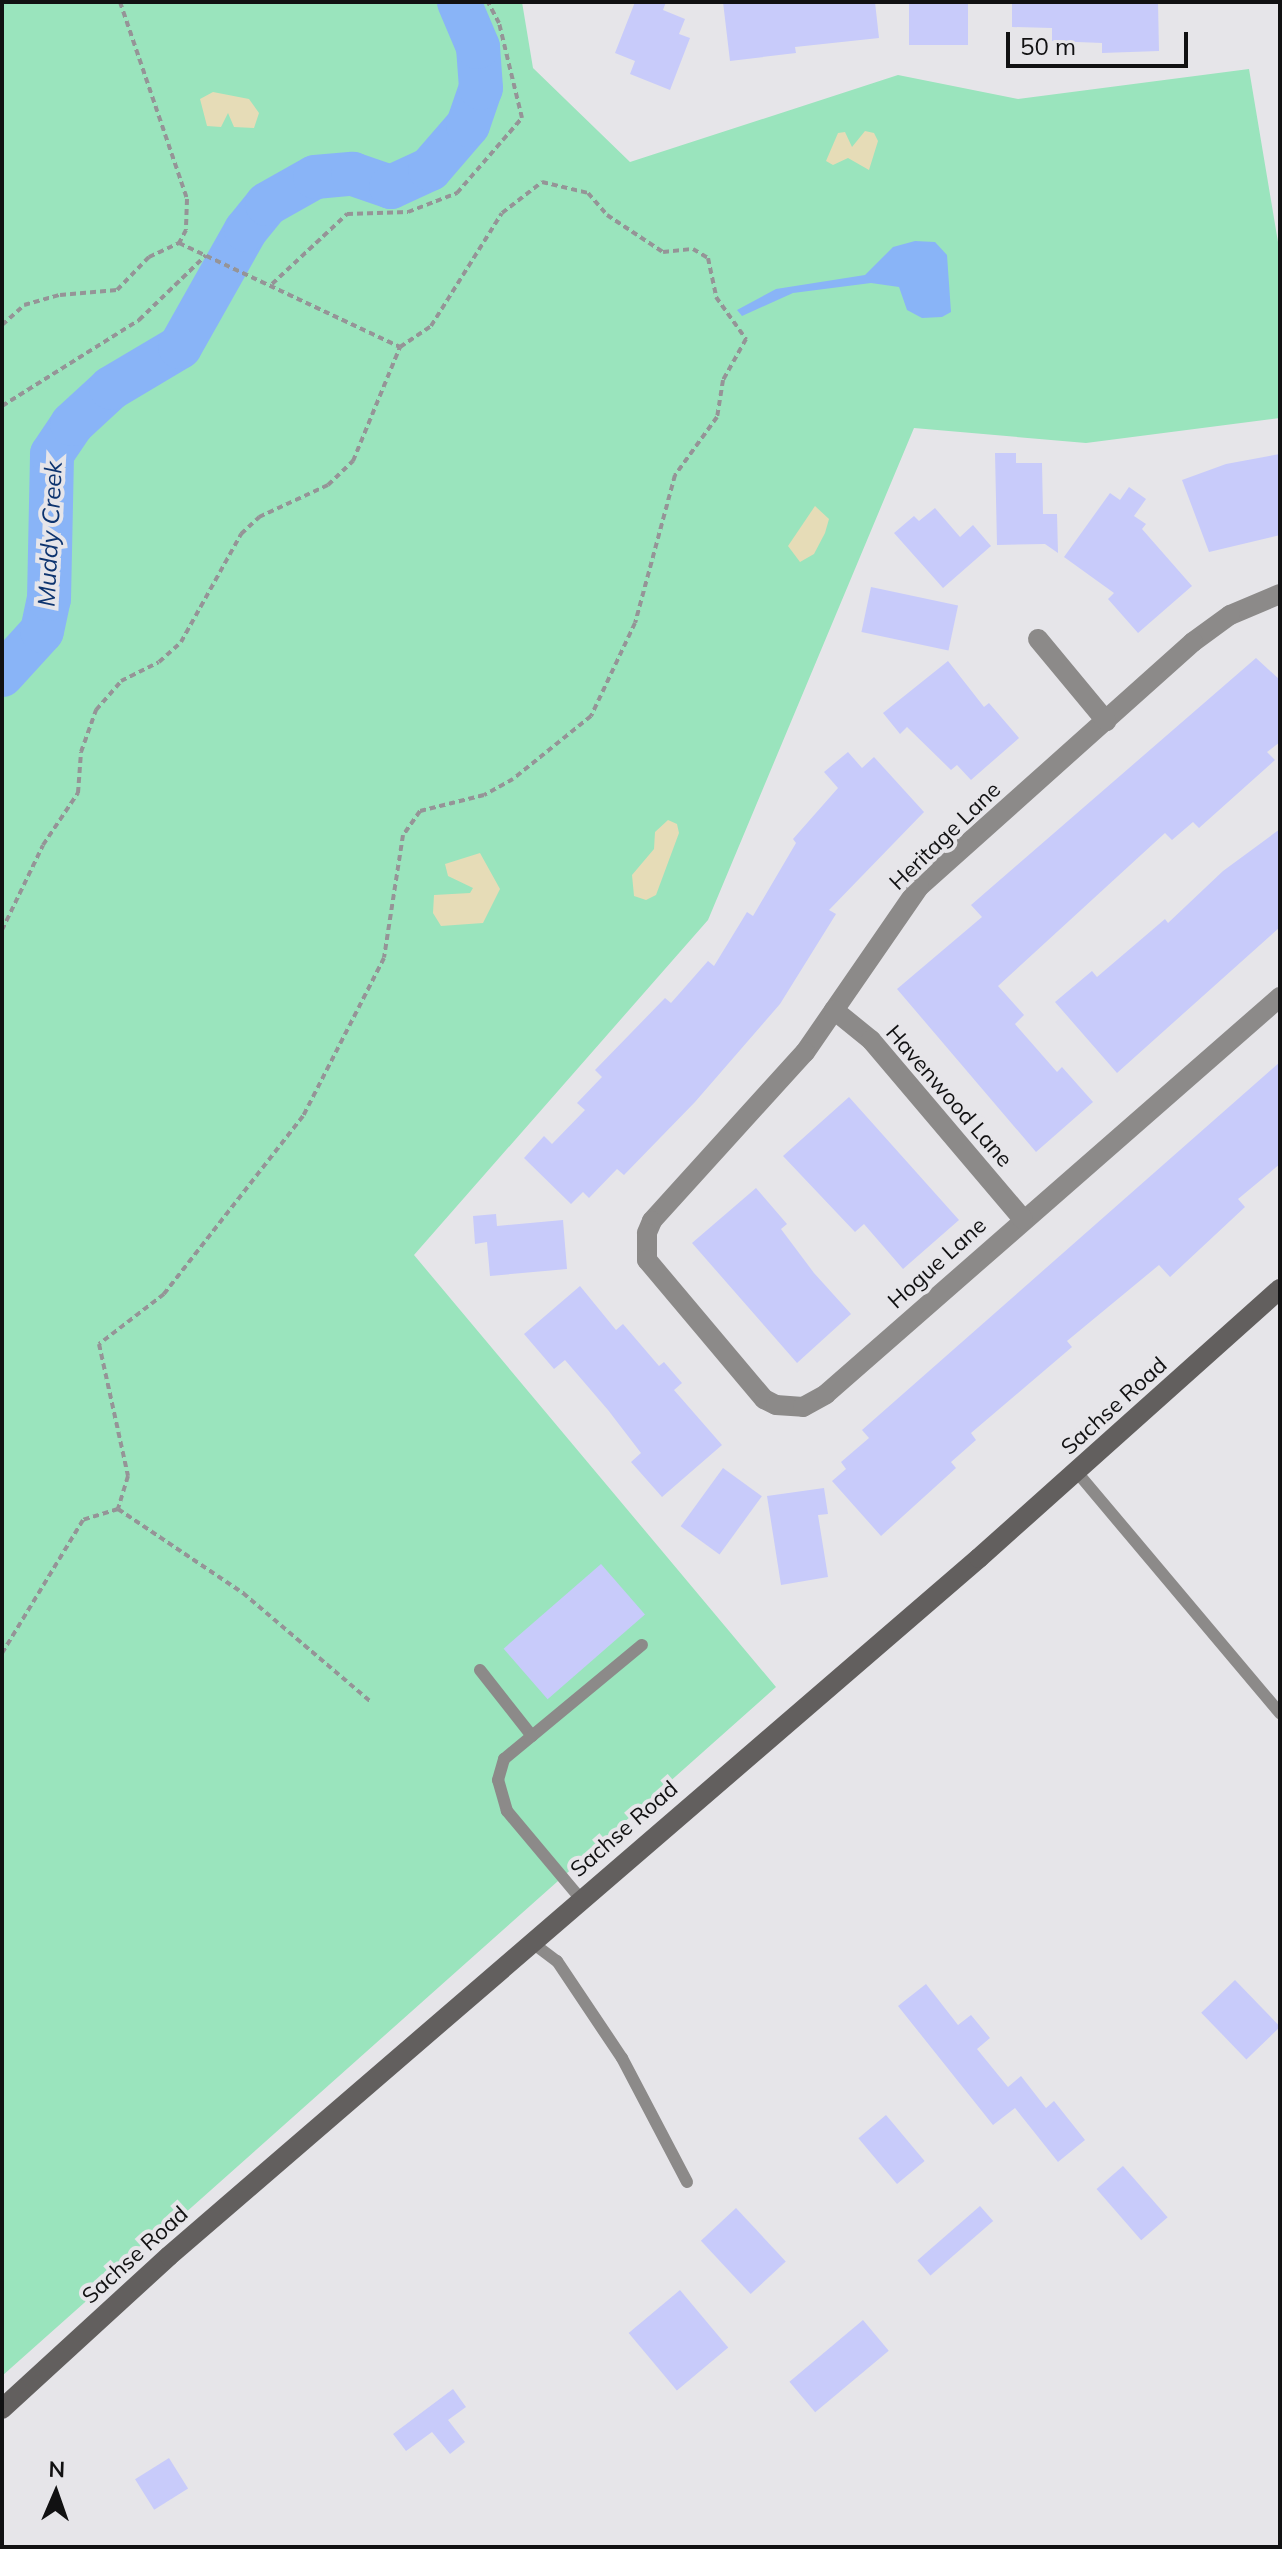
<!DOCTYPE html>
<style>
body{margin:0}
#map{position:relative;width:1282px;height:2549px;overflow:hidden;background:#e6e5e9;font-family:Mulish,sans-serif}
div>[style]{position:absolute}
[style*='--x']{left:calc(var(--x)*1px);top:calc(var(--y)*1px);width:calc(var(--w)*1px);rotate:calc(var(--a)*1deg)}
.green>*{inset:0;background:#9ae4bd}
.sand>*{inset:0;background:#e6dcb7}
.water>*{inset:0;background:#89b4f7}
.river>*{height:44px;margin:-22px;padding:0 22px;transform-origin:22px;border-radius:22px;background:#89b4f7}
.building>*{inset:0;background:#c8cbfa;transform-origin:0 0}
.path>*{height:4px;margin-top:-2px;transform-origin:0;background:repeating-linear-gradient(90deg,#959497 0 6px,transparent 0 10px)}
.lane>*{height:12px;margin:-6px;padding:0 6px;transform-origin:6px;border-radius:6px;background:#8c8a89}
.street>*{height:20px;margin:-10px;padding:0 10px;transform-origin:10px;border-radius:10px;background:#8c8a89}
.secondary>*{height:20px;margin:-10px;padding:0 10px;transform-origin:10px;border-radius:10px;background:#625f5e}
span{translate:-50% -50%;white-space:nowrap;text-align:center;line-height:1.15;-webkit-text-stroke:8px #e6e5e9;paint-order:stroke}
.street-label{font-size:22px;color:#111112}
.water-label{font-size:24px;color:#0d346f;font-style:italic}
.frame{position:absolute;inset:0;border:4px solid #111112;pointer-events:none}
.north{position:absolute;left:16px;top:2453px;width:80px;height:80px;-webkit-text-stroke:6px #e6e5e9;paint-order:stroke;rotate:2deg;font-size:22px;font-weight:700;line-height:32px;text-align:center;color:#111112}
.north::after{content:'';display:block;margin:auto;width:28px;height:36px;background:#111112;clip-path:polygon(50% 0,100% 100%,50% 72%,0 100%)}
.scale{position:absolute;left:1006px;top:32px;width:182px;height:36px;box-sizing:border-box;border:4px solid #111112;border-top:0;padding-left:10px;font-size:24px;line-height:28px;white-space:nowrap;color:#111112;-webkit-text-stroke:6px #e6e5e9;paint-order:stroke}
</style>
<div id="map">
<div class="green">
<div style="clip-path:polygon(2px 2px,522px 2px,533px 68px,630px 162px,898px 75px,1018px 99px,1249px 69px,1280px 254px,1280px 418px,1086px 443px,914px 428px,708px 920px,414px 1255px,776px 1687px,2px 2376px)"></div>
</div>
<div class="sand">
<div style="clip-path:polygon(213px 92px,249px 99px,259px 113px,254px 128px,234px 127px,228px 113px,221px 127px,207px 126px,200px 99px)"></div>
<div style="clip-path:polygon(865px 131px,874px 133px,878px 141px,869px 170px,848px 158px,833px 165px,826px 161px,838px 133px,845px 132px,852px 147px)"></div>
<div style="clip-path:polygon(815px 506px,829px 519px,825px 533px,814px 554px,800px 562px,788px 546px)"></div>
<div style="clip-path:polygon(668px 820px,677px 824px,679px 833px,656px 895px,646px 900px,634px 896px,632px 875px,654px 849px,655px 832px)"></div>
<div style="clip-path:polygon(480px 853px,500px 889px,483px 923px,441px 926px,433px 913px,434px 895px,470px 893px,473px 888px,448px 876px,445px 864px)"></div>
</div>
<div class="water">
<div style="clip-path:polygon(915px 241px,935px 242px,947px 255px,951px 312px,942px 317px,922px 318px,907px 310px,899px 287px,871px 283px,793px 293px,742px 316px,737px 310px,776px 289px,865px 275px,893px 247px)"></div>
</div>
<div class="river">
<div style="--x:2;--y:675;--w:59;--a:-47.7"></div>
<div style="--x:42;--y:631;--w:33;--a:-78"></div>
<div style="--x:49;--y:599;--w:145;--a:-88.8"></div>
<div style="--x:52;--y:454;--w:36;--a:-56"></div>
<div style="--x:72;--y:424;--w:53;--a:-42.7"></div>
<div style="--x:111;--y:388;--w:80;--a:-30.7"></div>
<div style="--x:180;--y:347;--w:134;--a:-60.6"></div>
<div style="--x:246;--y:230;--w:33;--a:-51"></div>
<div style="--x:267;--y:204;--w:55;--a:-29.4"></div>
<div style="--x:315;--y:177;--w:38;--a:-5"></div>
<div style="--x:353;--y:174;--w:40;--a:18.9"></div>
<div style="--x:391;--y:187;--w:43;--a:-24.8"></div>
<div style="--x:430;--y:169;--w:58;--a:-49.2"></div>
<div style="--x:468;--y:125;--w:39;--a:-71"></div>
<div style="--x:481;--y:88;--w:41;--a:-94.2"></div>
<div style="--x:478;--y:47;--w:49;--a:-112.9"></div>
</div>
<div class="building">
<div style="clip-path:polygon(635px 2px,666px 2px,663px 10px,685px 19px,679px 34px,690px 38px,670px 90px,630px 74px,635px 61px,615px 53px)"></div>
<div style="clip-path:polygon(723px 2px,875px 2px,879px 38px,795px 47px,796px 53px,730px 61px)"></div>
<div style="left:909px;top:2px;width:59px;height:43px"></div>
<div style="clip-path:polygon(1012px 2px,1158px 2px,1159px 51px,1102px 53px,1102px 43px,1052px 41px,1052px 28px,1012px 27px)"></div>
<div style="clip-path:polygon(995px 453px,1016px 453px,1016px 463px,1042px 463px,1043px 514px,1057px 514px,1058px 553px,1045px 544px,997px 545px)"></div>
<div style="clip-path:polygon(1280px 454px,1280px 535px,1209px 552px,1182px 480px,1226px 464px)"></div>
<div style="clip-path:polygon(1129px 487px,1146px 499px,1134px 516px,1146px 524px,1142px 529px,1192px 586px,1138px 633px,1108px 599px,1114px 593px,1064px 557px,1110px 493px,1120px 500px)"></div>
<div style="clip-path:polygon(935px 508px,960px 537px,973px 525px,991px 546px,943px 588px,894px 533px,914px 516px,919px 521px)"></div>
<div style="left:871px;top:587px;width:89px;height:46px;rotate:12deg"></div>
<div style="clip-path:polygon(1256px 658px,1280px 680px,1280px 742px,1267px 752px,1275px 760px,1199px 828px,1193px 822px,1172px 840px,1165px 833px,998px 986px,1024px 1015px,1015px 1024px,1057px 1072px,1062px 1067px,1093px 1102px,1036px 1152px,897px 989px,982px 917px,971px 905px)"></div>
<div style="clip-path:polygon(948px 661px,984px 707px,989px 703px,1019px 738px,971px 780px,957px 765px,951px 770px,907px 727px,900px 734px,883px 713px)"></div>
<div style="clip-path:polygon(848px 752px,862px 768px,874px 757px,924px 812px,829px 910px,836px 914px,780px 1004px,695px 1102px,624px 1175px,617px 1169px,589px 1198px,583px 1192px,571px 1204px,524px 1158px,544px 1136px,552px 1144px,585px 1110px,577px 1103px,602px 1077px,595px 1070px,665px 998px,671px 1003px,708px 961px,714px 966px,747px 912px,753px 916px,796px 843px,793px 839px,838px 788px,824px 772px)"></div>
<div style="clip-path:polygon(1280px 829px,1280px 927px,1117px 1073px,1055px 1002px,1092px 971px,1097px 977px,1165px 919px,1168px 923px,1223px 871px)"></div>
<div style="clip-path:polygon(1280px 1062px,1280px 1164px,1238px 1199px,1245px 1207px,1170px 1277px,1159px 1265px,1067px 1341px,1072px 1347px,971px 1433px,976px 1440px,951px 1462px,956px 1468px,881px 1536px,832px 1481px,846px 1469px,841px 1462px,869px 1438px,862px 1430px)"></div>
<div style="clip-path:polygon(849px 1097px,959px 1220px,903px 1269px,864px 1224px,855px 1232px,783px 1156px)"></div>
<div style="clip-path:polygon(756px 1188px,787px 1224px,781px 1229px,814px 1273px,851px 1314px,797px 1363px,692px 1243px)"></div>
<div style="clip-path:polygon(496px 1214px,497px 1226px,563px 1220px,567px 1269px,490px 1276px,487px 1242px,475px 1244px,473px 1216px)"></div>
<div style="clip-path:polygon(580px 1286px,616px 1330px,623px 1324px,659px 1366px,664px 1362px,682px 1383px,674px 1390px,722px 1445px,662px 1497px,631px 1462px,641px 1453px,608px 1410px,565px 1360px,554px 1369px,524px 1334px)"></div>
<div style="left:723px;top:1468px;width:48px;height:72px;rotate:36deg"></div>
<div style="clip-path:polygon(824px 1488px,828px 1514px,818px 1515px,828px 1577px,781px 1585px,767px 1496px)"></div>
<div style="left:601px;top:1564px;width:67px;height:129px;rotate:49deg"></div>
<div style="left:1235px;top:1980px;width:65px;height:47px;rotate:46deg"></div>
<div style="clip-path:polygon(926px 1984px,958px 2025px,971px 2015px,990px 2038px,977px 2049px,1008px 2087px,1021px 2076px,1046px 2108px,1054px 2101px,1085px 2140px,1058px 2162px,1015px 2108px,993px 2125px,898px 2006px)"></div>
<div style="left:886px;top:2115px;width:60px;height:36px;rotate:50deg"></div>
<div style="left:1123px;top:2166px;width:68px;height:35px;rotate:49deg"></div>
<div style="left:980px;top:2206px;width:20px;height:83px;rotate:49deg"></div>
<div style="left:736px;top:2208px;width:73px;height:48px;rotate:47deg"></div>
<div style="left:680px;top:2290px;width:75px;height:67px;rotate:50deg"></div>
<div style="left:863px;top:2320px;width:40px;height:96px;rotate:50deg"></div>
<div style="clip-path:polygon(453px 2389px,466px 2407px,448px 2420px,465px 2442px,450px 2454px,432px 2432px,406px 2451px,393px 2434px)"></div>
<div style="left:169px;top:2458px;width:36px;height:40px;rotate:58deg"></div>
</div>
<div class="path">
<div style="--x:120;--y:2;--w:208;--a:71.2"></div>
<div style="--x:187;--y:199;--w:31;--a:92"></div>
<div style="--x:186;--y:230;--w:15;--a:118"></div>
<div style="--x:272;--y:284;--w:103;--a:-43"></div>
<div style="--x:347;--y:214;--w:61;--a:-1.9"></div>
<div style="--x:408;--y:212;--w:53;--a:-21.2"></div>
<div style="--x:457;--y:193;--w:99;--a:-49.1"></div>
<div style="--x:522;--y:118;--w:98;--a:-103.6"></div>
<div style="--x:499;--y:23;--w:24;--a:-118"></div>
<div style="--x:2;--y:325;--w:30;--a:-42"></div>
<div style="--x:24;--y:305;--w:37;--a:-16"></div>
<div style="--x:60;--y:295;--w:57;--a:-5"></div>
<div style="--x:117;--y:290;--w:46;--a:-45.9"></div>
<div style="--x:149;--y:257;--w:33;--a:-25"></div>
<div style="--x:179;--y:243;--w:244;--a:25.2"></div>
<div style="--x:2;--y:406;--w:162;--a:-32.1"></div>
<div style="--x:139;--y:320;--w:93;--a:-44.1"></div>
<div style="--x:2;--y:930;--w:94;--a:-64.2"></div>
<div style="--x:43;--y:845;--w:63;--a:-56.1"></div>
<div style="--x:78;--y:793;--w:41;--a:-85.8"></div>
<div style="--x:81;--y:752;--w:45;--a:-70.3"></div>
<div style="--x:96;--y:710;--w:38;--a:-49"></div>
<div style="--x:121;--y:681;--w:42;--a:-26.6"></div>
<div style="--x:159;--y:662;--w:30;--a:-42"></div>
<div style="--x:181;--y:642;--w:124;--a:-60.9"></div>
<div style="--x:241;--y:534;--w:25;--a:-43"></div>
<div style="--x:259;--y:517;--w:76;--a:-24.9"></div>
<div style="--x:328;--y:485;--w:35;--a:-44"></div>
<div style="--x:353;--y:461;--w:123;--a:-67.6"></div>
<div style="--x:400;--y:347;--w:37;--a:-34"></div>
<div style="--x:431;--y:326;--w:133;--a:-57.9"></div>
<div style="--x:502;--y:213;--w:51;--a:-37.8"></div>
<div style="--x:542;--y:182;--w:47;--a:13.4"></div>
<div style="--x:588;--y:193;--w:29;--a:49"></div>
<div style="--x:607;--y:215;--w:67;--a:33.5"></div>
<div style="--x:663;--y:252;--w:30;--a:-6"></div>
<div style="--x:693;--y:249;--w:17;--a:31"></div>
<div style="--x:708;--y:258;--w:40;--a:78"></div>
<div style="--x:716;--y:297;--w:52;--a:54.5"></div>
<div style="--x:746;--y:339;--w:47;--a:119.3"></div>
<div style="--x:723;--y:380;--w:37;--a:99"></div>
<div style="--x:717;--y:417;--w:72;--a:125.9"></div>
<div style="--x:675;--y:475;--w:153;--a:105.1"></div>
<div style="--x:635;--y:623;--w:103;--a:115.3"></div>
<div style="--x:591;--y:716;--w:100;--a:141.1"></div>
<div style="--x:513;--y:779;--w:33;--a:151"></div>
<div style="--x:484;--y:795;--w:66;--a:166"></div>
<div style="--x:420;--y:811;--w:29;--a:125"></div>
<div style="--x:403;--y:835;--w:124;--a:98.8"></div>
<div style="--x:384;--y:958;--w:178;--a:117.1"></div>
<div style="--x:303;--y:1116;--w:226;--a:128"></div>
<div style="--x:164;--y:1294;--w:82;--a:142.4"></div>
<div style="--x:99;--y:1344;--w:135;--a:77.6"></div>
<div style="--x:128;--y:1476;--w:34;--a:107"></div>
<div style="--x:118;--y:1509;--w:37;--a:163"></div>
<div style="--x:83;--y:1520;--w:156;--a:121.3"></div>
<div style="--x:118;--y:1509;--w:151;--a:33.9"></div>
<div style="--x:243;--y:1593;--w:167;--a:40.4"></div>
</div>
<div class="lane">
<div style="--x:1076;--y:1471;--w:317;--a:49.9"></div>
<div style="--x:480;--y:1670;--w:84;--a:51.8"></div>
<div style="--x:580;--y:1898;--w:114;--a:-130"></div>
<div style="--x:507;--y:1811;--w:32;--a:-106"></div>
<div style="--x:498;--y:1780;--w:22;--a:-74"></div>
<div style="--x:504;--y:1759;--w:179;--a:-39.6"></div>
<div style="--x:530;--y:1941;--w:34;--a:37"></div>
<div style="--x:557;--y:1961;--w:117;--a:56.2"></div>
<div style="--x:622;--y:2058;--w:140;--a:62.3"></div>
</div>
<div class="street">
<div style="--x:1280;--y:594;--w:54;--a:157.2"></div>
<div style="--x:1230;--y:615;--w:46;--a:143.9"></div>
<div style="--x:1193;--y:642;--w:368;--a:138.2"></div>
<div style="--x:919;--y:887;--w:201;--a:124.6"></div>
<div style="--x:805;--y:1052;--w:228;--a:132.2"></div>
<div style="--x:652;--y:1221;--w:13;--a:113"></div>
<div style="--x:647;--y:1233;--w:27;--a:90"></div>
<div style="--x:647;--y:1260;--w:182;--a:49.9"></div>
<div style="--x:764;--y:1399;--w:13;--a:27"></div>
<div style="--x:776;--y:1405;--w:27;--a:4"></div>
<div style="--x:803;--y:1407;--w:26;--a:-29"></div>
<div style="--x:826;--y:1394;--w:603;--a:-41.17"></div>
<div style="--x:1038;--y:639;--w:107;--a:50.3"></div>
<div style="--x:834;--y:1010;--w:48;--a:39"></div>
<div style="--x:871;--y:1040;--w:235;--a:49.7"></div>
</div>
<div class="secondary">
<div style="--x:2;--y:2409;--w:226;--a:-42.5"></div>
<div style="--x:169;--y:2256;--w:1069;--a:-40.75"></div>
<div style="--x:979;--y:1558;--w:404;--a:-41.8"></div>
</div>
<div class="street-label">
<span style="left:945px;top:836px;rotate:-44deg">Heritage Lane</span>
<span style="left:949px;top:1096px;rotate:49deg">Havenwood Lane</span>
<span style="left:937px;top:1263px;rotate:-42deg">Hogue Lane</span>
<span style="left:1114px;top:1406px;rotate:-42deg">Sachse Road</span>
<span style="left:624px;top:1829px;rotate:-41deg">Sachse Road</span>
<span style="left:135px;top:2255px;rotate:-42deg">Sachse Road</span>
</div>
<div class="water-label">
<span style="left:50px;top:534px;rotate:-87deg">Muddy Creek</span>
</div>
<div class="frame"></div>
<div class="north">N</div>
<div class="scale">50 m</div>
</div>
